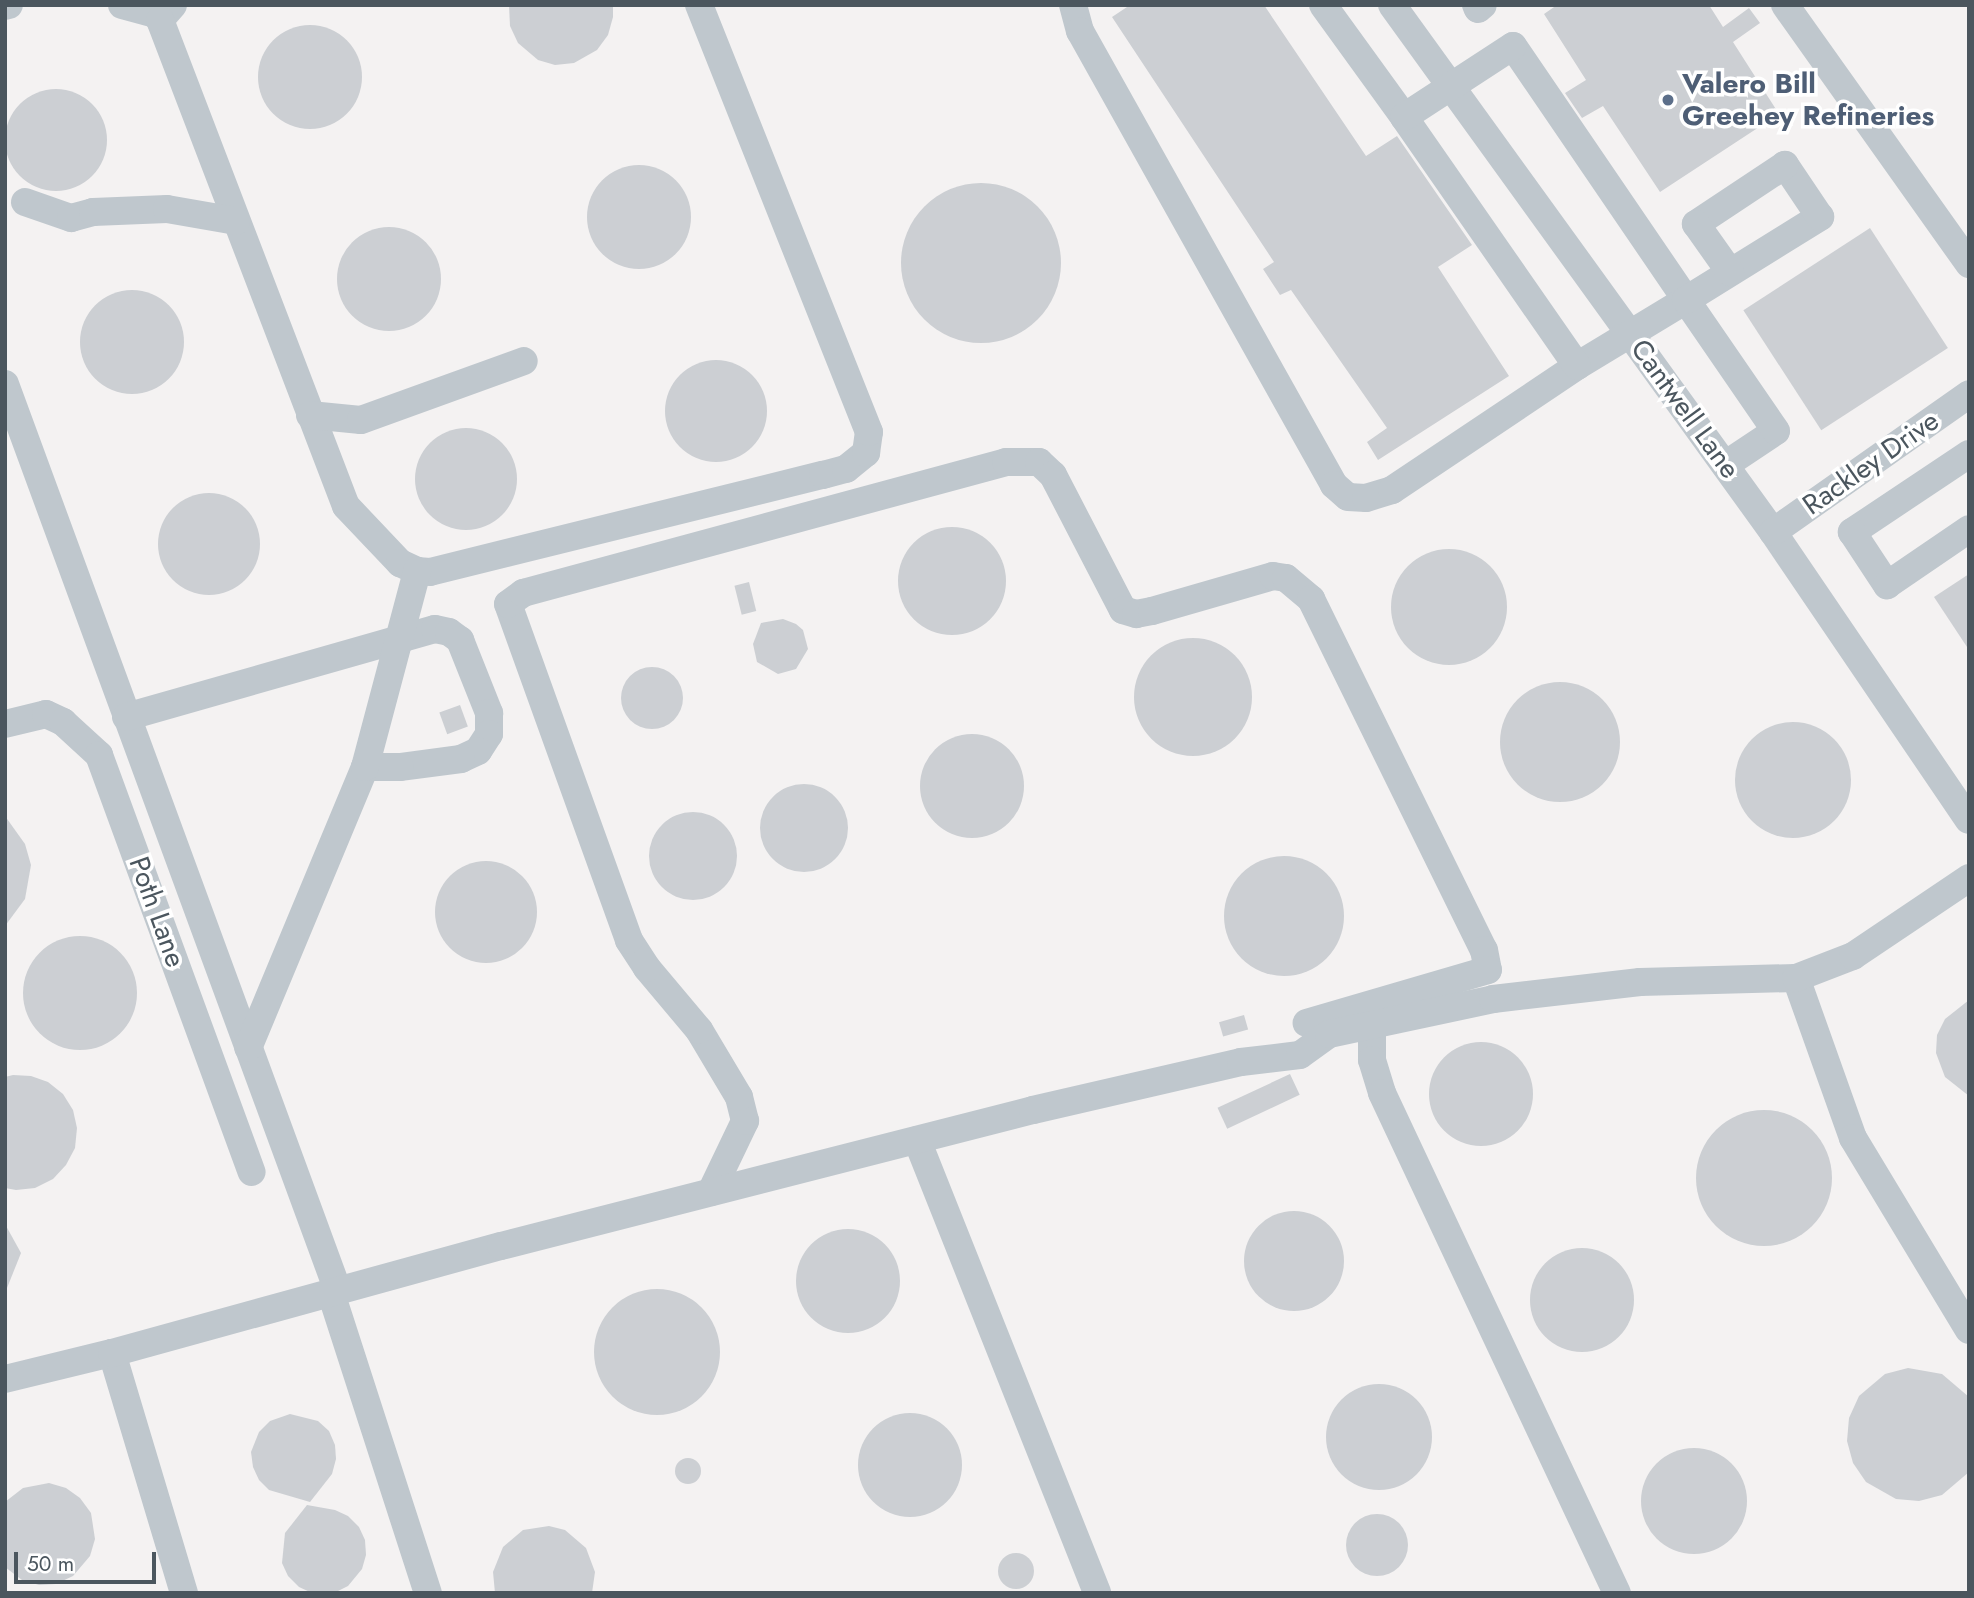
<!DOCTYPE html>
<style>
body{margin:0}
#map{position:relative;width:1974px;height:1598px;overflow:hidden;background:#f4f2f2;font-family:Jost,sans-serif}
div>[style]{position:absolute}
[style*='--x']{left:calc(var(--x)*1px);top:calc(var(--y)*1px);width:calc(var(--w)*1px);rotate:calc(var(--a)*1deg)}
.building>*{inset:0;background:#cccfd3;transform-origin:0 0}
.round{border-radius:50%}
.minor>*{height:28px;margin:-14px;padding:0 14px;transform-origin:14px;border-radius:14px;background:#bfc7cd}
.dots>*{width:19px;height:19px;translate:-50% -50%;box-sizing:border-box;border:4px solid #fff;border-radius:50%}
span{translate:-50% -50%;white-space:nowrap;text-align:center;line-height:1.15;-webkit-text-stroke:7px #fff;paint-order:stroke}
.service-label{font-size:28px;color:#4e5e75;font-weight:700}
.left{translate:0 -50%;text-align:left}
.street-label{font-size:28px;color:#4b565e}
.frame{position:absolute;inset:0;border:7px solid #4b565e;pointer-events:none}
.scale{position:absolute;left:14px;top:1552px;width:142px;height:32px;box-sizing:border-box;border:4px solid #4b565e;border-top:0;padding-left:9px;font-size:21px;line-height:24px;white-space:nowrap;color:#4b565e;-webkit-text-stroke:5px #fff;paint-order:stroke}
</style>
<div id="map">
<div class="building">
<div style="clip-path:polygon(509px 5px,613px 5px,613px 17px,608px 35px,597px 50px,574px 63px,555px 65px,538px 60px,518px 43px,510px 26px)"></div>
<div style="clip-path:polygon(1130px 5px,1264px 5px,1366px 156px,1397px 136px,1472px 245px,1438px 267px,1509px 376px,1378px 460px,1367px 442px,1387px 428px,1291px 290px,1280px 295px,1263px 269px,1274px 262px,1112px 17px)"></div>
<div style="clip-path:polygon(1557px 5px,1709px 5px,1723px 27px,1749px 8px,1760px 23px,1733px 42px,1779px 114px,1660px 192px,1603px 106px,1582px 118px,1565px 93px,1586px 80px,1544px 14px)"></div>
<div class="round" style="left:258px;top:25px;width:104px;height:104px"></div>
<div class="round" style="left:5px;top:89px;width:102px;height:102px"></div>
<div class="round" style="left:587px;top:165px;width:104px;height:104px"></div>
<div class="round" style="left:901px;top:183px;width:160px;height:160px"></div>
<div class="round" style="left:337px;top:227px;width:104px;height:104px"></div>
<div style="left:1870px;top:228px;width:143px;height:151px;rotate:57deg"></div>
<div class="round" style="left:80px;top:290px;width:104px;height:104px"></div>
<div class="round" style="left:665px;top:360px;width:102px;height:102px"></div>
<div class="round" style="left:415px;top:428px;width:102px;height:102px"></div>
<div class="round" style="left:158px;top:493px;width:102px;height:102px"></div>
<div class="round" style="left:898px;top:527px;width:108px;height:108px"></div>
<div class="round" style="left:1391px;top:549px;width:116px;height:116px"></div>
<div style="clip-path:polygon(1969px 574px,1969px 650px,1934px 597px)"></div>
<div style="left:749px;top:582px;width:30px;height:15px;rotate:76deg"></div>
<div style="clip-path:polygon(783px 619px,796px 624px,803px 630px,808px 649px,796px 669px,778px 674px,757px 662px,753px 644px,761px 623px)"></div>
<div class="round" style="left:1134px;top:638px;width:118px;height:118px"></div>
<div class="round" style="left:621px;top:667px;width:62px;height:62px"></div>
<div class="round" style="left:1500px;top:682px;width:120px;height:120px"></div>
<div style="left:460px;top:705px;width:23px;height:22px;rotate:70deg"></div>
<div class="round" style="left:1735px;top:722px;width:116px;height:116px"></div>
<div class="round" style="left:920px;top:734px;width:104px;height:104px"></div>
<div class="round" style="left:760px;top:784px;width:88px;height:88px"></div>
<div class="round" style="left:649px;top:812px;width:88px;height:88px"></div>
<div style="clip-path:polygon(5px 816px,25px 844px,31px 865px,25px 899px,5px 926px)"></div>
<div class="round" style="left:1224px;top:856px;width:120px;height:120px"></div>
<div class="round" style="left:435px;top:861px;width:102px;height:102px"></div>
<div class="round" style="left:23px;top:936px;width:114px;height:114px"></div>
<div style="clip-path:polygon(1969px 1000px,1969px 1096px,1945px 1077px,1936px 1053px,1937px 1035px,1945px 1019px)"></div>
<div style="left:1244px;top:1015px;width:15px;height:26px;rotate:74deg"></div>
<div class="round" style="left:1429px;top:1042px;width:104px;height:104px"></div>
<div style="left:1290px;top:1074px;width:23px;height:80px;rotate:65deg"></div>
<div style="clip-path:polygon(13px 1075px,31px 1076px,48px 1082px,63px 1094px,73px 1110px,77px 1128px,75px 1148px,66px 1165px,53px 1179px,35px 1188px,16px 1190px,5px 1188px,5px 1077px)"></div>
<div class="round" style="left:1696px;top:1110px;width:136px;height:136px"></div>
<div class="round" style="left:1244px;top:1211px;width:100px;height:100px"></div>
<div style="clip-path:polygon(5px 1224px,21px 1253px,5px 1293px)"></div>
<div class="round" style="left:796px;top:1229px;width:104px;height:104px"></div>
<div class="round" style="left:1530px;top:1248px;width:104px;height:104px"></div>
<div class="round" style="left:594px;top:1289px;width:126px;height:126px"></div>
<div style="clip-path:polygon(1908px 1368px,1942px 1374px,1969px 1397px,1969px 1472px,1942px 1495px,1919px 1501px,1896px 1499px,1866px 1482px,1853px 1463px,1847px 1441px,1849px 1418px,1859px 1396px,1885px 1374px)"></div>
<div class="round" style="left:1326px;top:1384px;width:106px;height:106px"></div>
<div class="round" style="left:858px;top:1413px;width:104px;height:104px"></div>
<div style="clip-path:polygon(290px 1414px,318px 1421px,329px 1431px,335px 1445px,336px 1459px,332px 1474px,310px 1502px,269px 1490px,259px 1480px,253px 1467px,251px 1452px,259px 1432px,270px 1421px)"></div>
<div class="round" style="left:1641px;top:1448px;width:106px;height:106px"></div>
<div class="round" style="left:675px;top:1458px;width:26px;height:26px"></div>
<div style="clip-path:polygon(49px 1483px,66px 1488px,80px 1498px,91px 1513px,95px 1539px,90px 1556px,73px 1576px,56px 1584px,39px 1585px,22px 1580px,5px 1567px,5px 1502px,23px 1488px)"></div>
<div style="clip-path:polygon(307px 1505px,335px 1510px,348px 1516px,359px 1527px,365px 1540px,366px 1555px,362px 1569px,348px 1586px,334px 1593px,312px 1593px,299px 1587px,288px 1576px,282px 1563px,285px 1533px)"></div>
<div class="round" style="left:1346px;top:1514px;width:62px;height:62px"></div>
<div style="clip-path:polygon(549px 1526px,565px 1530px,586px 1548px,595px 1572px,592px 1593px,495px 1593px,493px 1572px,503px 1547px,523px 1530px)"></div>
<div class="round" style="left:998px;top:1553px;width:36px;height:36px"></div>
</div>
<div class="minor">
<div style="--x:122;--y:5;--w:42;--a:15"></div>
<div style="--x:173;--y:5;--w:20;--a:131"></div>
<div style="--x:160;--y:20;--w:520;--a:69.06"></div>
<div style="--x:346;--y:506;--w:79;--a:46.5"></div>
<div style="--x:400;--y:563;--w:19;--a:25"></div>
<div style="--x:417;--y:571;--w:13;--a:4"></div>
<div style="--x:430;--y:572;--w:405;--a:-13.9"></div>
<div style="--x:823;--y:475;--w:24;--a:-15"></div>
<div style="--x:846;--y:469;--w:26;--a:-39"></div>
<div style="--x:866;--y:453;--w:21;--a:-82"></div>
<div style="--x:869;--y:432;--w:460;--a:-111.7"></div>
<div style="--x:1073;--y:5;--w:27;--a:75"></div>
<div style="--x:1080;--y:31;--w:520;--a:60.77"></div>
<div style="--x:1334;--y:485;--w:18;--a:41"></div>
<div style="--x:1348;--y:497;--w:18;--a:3"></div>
<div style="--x:1366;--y:498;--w:27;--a:-17"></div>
<div style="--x:1392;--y:490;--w:223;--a:-33.8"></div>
<div style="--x:1323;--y:5;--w:138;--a:54.1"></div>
<div style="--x:1392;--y:5;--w:650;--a:54.13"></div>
<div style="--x:1773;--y:532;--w:348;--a:55.8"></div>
<div style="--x:1476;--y:5;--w:4;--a:63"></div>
<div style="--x:1478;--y:9;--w:6;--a:-39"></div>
<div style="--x:1785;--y:5;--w:318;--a:54.6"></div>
<div style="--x:5;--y:6;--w:4;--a:-14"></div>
<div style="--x:1513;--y:46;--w:307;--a:55.7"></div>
<div style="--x:1686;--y:300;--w:127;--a:148.8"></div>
<div style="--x:1577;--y:366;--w:303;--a:-124.8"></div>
<div style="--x:1404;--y:117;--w:130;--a:-33.1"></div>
<div style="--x:25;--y:202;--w:49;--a:19.2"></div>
<div style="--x:71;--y:218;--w:23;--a:-15"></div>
<div style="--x:93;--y:212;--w:74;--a:-2.3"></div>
<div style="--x:167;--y:209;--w:70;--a:9.9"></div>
<div style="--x:5;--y:384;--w:966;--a:69.84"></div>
<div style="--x:310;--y:415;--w:51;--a:5.6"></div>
<div style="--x:361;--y:420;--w:173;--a:-19.9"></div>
<div style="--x:1969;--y:454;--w:141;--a:146.3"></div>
<div style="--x:1852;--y:532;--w:64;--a:56.6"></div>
<div style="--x:1887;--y:585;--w:99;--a:-34.3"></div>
<div style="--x:1725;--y:465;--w:61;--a:-33.7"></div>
<div style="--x:1776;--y:431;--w:159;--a:-124.5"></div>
<div style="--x:1686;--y:300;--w:158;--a:-31.8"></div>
<div style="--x:1820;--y:217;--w:63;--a:-123.9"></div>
<div style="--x:1785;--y:165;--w:107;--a:146.5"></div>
<div style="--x:1696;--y:224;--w:59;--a:54.7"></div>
<div style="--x:1773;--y:532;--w:240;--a:-35.1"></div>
<div style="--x:126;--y:717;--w:321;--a:-15.9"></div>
<div style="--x:435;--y:629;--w:14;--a:12"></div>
<div style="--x:449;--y:632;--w:14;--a:36"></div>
<div style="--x:460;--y:640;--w:79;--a:68.3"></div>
<div style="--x:489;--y:713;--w:21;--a:90"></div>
<div style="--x:489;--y:734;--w:20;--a:123"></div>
<div style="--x:478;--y:751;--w:19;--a:155"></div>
<div style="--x:461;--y:759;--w:62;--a:172.5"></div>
<div style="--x:400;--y:767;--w:35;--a:180"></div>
<div style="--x:365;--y:767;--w:304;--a:112.6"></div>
<div style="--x:5;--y:724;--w:42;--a:-13.7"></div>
<div style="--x:46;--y:714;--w:19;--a:25"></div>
<div style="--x:63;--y:722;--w:49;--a:42.5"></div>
<div style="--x:99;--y:755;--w:444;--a:69.9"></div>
<div style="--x:365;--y:767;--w:203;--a:-75.1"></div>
<div style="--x:1796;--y:978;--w:170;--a:70.4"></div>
<div style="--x:1853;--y:1138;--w:224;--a:58.9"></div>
<div style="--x:1372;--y:1025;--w:35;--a:90"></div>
<div style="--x:1372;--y:1060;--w:34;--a:73"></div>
<div style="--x:1382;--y:1093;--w:552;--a:64.83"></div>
<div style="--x:917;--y:1140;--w:487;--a:68.3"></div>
<div style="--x:711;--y:1192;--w:79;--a:-64.4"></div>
<div style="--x:745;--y:1121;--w:25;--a:-104"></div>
<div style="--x:739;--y:1097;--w:78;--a:-120.8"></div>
<div style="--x:699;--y:1030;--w:81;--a:-130"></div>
<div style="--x:647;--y:968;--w:33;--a:-123"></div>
<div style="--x:629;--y:940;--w:357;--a:-109.8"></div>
<div style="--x:508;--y:604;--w:19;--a:-36"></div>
<div style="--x:523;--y:593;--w:500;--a:-15.17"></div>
<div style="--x:1006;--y:462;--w:33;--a:0"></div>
<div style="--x:1039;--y:462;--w:19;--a:43"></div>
<div style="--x:1053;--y:475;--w:152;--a:62.6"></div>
<div style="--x:1123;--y:610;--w:14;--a:17"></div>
<div style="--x:1136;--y:614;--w:16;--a:-11"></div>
<div style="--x:1152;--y:611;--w:126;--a:-16.1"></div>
<div style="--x:1273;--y:576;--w:13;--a:9"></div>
<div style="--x:1286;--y:578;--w:33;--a:40"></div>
<div style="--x:1311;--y:599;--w:391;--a:63.8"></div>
<div style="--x:1484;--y:950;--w:20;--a:79"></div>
<div style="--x:1488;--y:970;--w:189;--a:163.7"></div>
<div style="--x:331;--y:1293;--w:315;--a:72.1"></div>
<div style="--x:112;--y:1353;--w:251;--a:73.3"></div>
<div style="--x:5;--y:1379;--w:110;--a:-13.7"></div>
<div style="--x:112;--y:1353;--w:403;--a:-15.4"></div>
<div style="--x:501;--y:1246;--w:549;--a:-14.34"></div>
<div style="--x:1033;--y:1110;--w:213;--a:-13"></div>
<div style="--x:1241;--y:1062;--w:59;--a:-6.8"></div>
<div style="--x:1300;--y:1055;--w:36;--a:-36"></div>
<div style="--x:1329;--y:1034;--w:168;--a:-12"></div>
<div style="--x:1493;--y:999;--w:148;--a:-6.6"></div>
<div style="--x:1640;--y:982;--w:156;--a:-1.5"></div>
<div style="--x:1796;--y:978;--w:61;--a:-21.1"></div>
<div style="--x:1853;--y:956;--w:140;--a:-33.9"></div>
</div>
<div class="dots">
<div style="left:1668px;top:100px;background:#5c6f8a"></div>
</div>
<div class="service-label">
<span class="left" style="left:1682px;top:100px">Valero Bill<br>Greehey Refineries</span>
</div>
<div class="street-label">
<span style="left:1685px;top:409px;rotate:54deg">Cantwell Lane</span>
<span style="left:1871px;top:463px;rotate:-35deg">Rackley Drive</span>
<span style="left:157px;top:912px;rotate:70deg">Poth Lane</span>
</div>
<div class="frame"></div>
<div class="scale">50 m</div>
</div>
